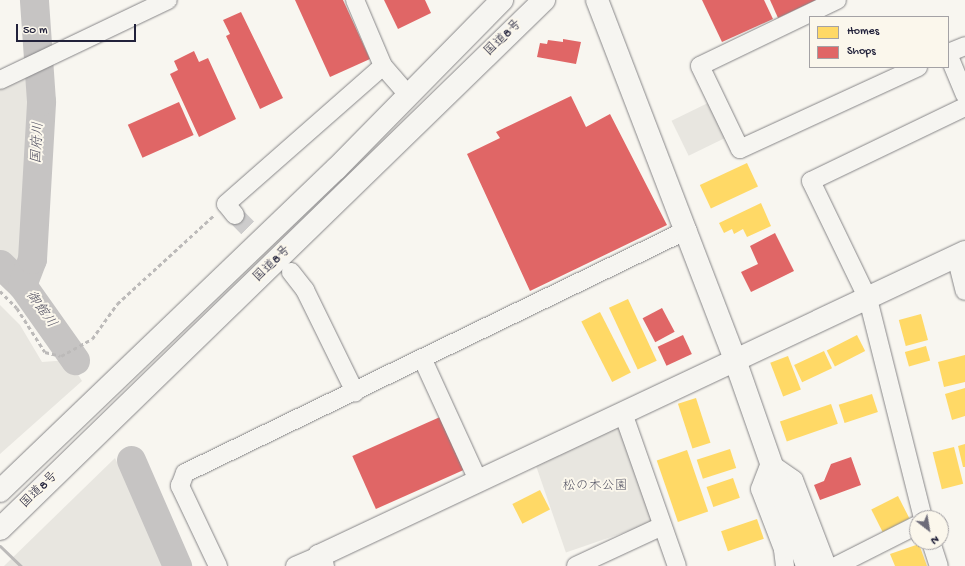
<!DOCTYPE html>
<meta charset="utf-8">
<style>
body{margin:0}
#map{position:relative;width:965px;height:566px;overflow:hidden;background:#f8f6f0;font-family:"Gochi Hand","Klee One",sans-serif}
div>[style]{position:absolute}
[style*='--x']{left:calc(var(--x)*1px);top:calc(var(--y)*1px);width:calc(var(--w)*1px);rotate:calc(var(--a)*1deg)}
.green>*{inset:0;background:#e8e6e0;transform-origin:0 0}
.homes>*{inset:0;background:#ffd966;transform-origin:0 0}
.shops>*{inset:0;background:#e06666;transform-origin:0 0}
.river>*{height:29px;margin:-14.5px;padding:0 14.5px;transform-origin:14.5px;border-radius:14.5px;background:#c6c4c3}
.street-tunnel>*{height:18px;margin-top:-9px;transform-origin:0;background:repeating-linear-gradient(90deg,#cdcccc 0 18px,transparent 0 27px)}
.path>*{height:2.5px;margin-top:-1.25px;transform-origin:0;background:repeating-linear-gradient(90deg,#bcbab9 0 4px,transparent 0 7px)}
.roads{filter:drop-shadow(0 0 1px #878688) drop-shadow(0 0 1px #878688)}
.street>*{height:18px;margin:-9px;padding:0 9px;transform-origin:9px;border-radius:9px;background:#f6f5f1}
.secondary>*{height:22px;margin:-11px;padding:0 11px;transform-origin:11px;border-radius:11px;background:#f6f5f1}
.highway>*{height:22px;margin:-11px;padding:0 11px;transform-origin:11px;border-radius:11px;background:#f6f5f1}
.rail>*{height:3px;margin:-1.5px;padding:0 1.5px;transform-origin:1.5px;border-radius:1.5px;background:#bcbab9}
span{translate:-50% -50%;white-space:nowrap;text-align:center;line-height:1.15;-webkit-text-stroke:4px #fbf7ec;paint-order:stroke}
.street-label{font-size:13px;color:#22223b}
.park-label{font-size:13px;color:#505061}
.water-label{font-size:14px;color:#545364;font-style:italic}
.legend{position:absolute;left:809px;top:16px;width:140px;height:52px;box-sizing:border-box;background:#fbf7ec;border:1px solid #a4a2a5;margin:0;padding:5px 7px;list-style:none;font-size:12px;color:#22223b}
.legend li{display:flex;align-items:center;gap:8px;height:20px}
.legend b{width:20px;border:1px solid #a4a2a5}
.north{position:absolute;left:909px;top:510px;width:40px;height:40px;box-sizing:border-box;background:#fbf7ec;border:1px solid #a4a2a5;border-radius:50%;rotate:149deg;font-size:11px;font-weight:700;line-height:16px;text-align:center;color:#22223b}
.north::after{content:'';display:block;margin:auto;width:14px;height:18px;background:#6d6c7a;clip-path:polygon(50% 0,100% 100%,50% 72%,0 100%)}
.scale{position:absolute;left:16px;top:24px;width:120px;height:18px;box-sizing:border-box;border:2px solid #22223b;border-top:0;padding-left:5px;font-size:12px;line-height:14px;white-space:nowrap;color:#22223b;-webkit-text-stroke:3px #fbf7ec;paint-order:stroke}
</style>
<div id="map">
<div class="green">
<div style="clip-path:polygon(31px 74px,28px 245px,26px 256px,20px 263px,11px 264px,0 251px,0 89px)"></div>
<div style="left:712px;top:101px;width:39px;height:45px;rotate:64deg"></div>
<div style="clip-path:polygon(0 305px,20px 325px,42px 362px,69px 360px,82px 381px,0 454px)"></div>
<div style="left:620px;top:424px;width:104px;height:93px;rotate:71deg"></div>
<div style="clip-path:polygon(115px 458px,166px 566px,4px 566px,43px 528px)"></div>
</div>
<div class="homes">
<div style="left:747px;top:163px;width:26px;height:52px;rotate:65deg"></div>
<div style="clip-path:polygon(761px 203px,771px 226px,747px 237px,743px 229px,734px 234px,732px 229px,724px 233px,719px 223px)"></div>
<div style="left:628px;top:299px;width:68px;height:21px;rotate:65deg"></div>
<div style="left:600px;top:312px;width:68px;height:21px;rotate:63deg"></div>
<div style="left:921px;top:314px;width:27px;height:23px;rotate:75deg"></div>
<div style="left:857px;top:335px;width:18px;height:34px;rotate:63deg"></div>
<div style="left:926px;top:346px;width:15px;height:22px;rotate:74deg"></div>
<div style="left:824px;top:351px;width:19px;height:33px;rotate:65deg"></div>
<div style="clip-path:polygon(965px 355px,965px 382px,944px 387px,938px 362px)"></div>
<div style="left:788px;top:356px;width:36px;height:19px;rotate:69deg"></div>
<div style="clip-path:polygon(965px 388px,965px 416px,952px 420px,945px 394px)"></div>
<div style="left:872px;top:394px;width:19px;height:35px;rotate:72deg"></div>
<div style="left:696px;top:398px;width:47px;height:19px;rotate:72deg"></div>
<div style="left:831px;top:404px;width:21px;height:54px;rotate:71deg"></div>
<div style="clip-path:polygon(965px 444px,965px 467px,963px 467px,958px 446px)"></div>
<div style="left:954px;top:447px;width:38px;height:22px;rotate:76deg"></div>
<div style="left:730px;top:449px;width:20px;height:35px;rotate:72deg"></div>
<div style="left:687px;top:450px;width:65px;height:32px;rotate:71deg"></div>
<div style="left:733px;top:478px;width:21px;height:28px;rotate:71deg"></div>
<div style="left:540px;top:490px;width:22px;height:31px;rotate:63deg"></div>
<div style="left:898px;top:496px;width:25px;height:30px;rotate:63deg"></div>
<div style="left:757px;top:519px;width:21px;height:38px;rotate:71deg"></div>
<div style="clip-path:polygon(919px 544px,927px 566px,895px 566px,890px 554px)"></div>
</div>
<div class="shops">
<div style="clip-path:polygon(295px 0,343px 0,370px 59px,330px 77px)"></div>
<div style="clip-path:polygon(384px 0,425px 0,431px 13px,398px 29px)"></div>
<div style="clip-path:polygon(702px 0,764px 0,773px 19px,722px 42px)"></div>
<div style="clip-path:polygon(770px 0,816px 0,778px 18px)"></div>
<div style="clip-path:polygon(241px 12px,283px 98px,260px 109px,226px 36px,230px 34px,223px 20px)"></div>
<div style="clip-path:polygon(563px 39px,581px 42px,576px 64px,537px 57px,540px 43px,547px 44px,548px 40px,563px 42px)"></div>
<div style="clip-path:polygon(194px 51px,199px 62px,208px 58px,236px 119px,199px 137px,170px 74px,178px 70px,174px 61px)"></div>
<div style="clip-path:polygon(571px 96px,586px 127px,610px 114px,667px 225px,530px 291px,467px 154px,500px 138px,496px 132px)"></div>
<div style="left:179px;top:102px;width:36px;height:56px;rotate:66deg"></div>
<div style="clip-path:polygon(775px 233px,794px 271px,751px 292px,741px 272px,758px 264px,750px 246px)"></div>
<div style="left:662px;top:308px;width:27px;height:22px;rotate:62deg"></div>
<div style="left:683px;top:335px;width:21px;height:28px;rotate:65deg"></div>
<div style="left:440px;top:417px;width:58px;height:96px;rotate:66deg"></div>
<div style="clip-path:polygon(851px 457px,861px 485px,820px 500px,814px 485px,824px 481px,831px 464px)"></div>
</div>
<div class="river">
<div style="--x:0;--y:264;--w:30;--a:44"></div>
<div style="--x:22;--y:285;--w:92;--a:54.8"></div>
<div style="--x:22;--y:285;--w:28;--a:-69"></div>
<div style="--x:32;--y:259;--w:158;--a:-86.7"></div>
<div style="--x:41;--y:101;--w:101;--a:-94"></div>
<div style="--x:131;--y:460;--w:116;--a:66.5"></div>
</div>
<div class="street-tunnel">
<div style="--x:235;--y:215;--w:74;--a:45.5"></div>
</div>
<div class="path">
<div style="--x:0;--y:291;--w:24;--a:45"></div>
<div style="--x:17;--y:308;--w:52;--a:57.5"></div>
<div style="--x:45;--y:352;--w:16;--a:14"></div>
<div style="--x:61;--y:356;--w:35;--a:-29"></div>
<div style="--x:92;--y:339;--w:43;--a:-54.5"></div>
<div style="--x:117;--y:304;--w:132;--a:-42.5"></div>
</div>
<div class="roads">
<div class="street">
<div style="--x:355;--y:0;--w:72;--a:67"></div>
<div style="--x:383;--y:66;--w:37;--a:49"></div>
<div style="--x:837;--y:0;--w:152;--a:154.3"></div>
<div style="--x:700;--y:66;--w:92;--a:64.3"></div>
<div style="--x:740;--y:149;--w:196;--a:-24.7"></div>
<div style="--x:948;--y:53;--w:18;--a:-22"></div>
<div style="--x:948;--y:54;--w:44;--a:67.5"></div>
<div style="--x:0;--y:80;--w:186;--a:-25.5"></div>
<div style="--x:235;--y:215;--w:14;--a:-129"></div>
<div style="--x:226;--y:204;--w:209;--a:-41.3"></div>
<div style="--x:956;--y:256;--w:36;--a:76"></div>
<div style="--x:291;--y:272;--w:23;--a:52"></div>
<div style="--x:305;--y:290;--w:114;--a:63.9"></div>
<div style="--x:423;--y:360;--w:132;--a:65.4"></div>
<div style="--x:623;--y:413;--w:162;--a:70.6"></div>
<div style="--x:923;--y:518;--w:226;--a:-104.1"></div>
<div style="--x:868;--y:299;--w:131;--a:-115.8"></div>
<div style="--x:811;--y:181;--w:171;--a:-25.7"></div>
<div style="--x:931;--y:542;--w:25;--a:72"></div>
<div style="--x:218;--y:566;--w:89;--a:-115.4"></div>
<div style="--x:180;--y:486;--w:14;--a:-69"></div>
<div style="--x:185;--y:473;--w:558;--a:-25.83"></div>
<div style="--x:295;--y:566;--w:26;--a:-23"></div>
<div style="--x:576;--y:566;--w:95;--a:-24.9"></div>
<div style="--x:785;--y:566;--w:17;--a:-97"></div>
<div style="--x:783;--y:549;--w:64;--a:-111"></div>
<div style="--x:760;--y:489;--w:28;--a:-69"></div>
<div style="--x:770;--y:463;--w:29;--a:35"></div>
<div style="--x:794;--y:480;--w:92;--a:69"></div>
<div style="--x:836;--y:566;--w:91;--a:-26.8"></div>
</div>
<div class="secondary">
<div style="--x:597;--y:0;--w:386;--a:69"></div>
<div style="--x:735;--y:360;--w:218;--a:70.7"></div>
<div style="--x:323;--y:566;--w:11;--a:-112"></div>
<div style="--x:319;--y:556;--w:714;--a:-25.2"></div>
</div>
<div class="highway">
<div style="--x:0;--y:491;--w:465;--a:-43.8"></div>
<div style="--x:336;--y:169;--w:237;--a:-45.5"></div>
<div style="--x:0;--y:529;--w:759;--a:-44.2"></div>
</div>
</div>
<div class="rail">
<div style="--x:0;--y:546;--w:29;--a:44"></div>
</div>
<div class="street-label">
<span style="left:504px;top:39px;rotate:-44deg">国道8号</span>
<span style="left:273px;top:265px;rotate:-44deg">国道8号</span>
<span style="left:40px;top:491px;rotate:-44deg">国道8号</span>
</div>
<div class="park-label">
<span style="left:595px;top:487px">松の木公園</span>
</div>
<div class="water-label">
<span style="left:39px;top:143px;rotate:-87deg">国府川</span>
<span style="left:40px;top:310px;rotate:55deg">御館川</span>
</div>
<ul class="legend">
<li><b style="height:11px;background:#ffd966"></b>Homes</li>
<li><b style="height:11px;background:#e06666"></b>Shops</li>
</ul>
<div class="north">N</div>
<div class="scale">50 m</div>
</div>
